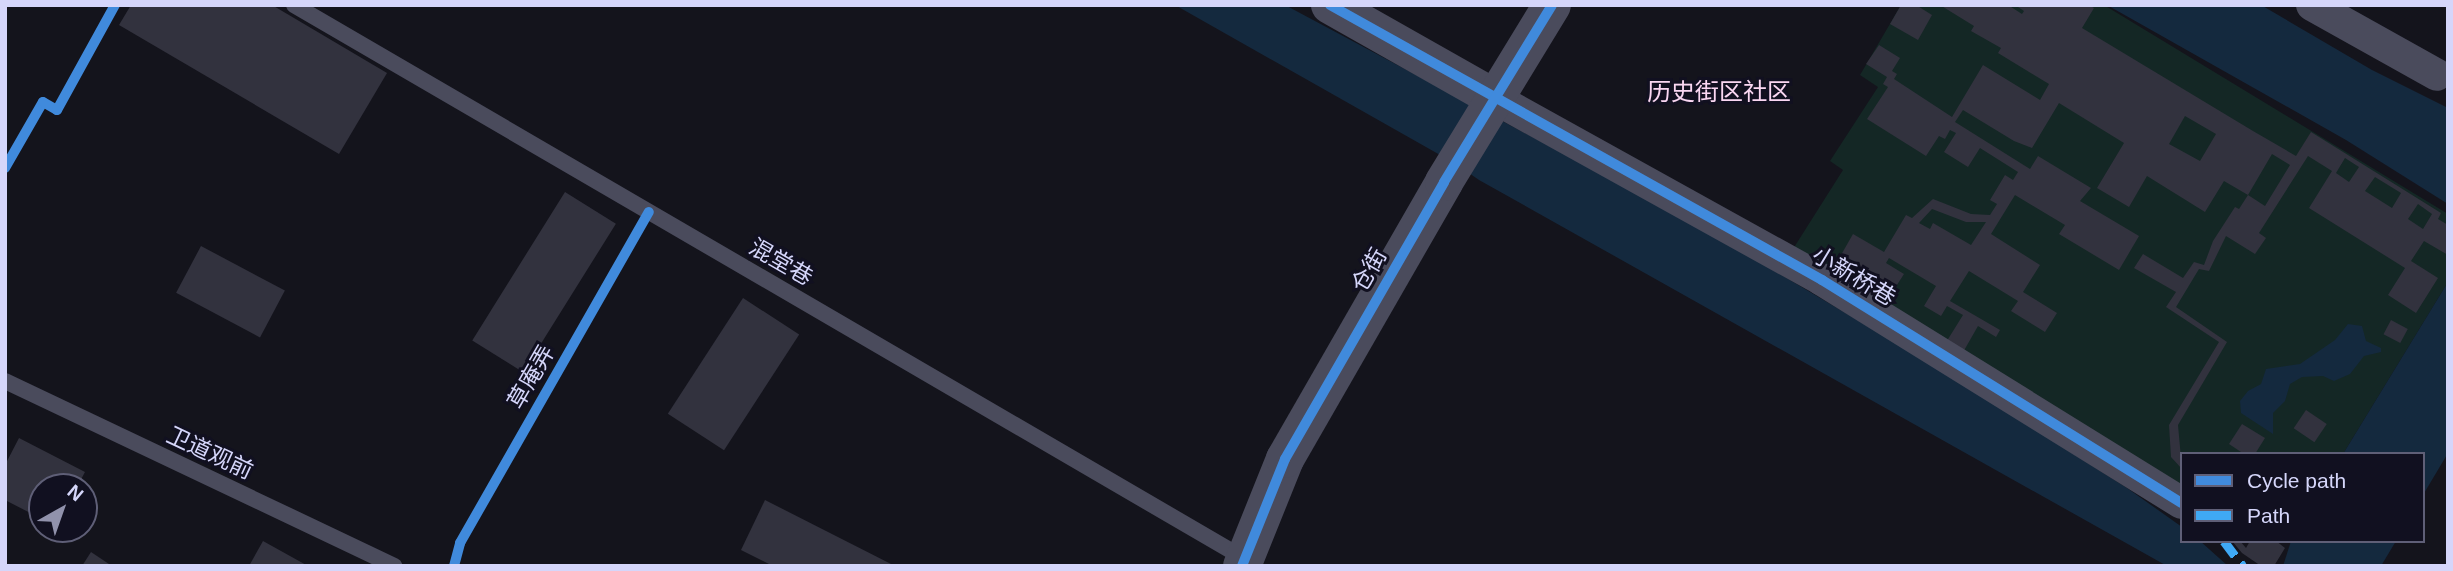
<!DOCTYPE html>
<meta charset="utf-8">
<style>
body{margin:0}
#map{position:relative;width:2453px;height:571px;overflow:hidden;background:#14141c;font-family:Helvetica,"Noto Sans SC",sans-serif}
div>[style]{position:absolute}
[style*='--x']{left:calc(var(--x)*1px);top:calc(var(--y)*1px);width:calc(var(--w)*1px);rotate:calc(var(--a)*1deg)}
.green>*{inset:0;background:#142725}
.water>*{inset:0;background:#14293e}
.building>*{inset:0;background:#32323e;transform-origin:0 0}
.service>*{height:16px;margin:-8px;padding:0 8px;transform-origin:8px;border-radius:8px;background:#4a4b5c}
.minor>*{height:32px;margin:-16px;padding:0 16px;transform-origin:16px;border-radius:16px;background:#4a4b5c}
.tertiary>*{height:38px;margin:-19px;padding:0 19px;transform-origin:19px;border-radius:19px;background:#4a4b5c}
.quiet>*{height:9px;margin-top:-4.5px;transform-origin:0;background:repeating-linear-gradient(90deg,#3fa9f5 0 18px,transparent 0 27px)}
.cycleway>*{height:10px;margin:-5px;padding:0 5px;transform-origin:5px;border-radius:5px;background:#408adc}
span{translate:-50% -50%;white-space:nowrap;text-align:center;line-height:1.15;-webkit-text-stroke:6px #111020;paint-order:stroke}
.street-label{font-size:23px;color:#d5d6fa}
.neighbourhood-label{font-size:24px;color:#fad7f2}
.frame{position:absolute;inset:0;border:7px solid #d5d6fa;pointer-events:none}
.legend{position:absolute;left:2180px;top:452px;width:245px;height:91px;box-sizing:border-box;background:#111020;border:2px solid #5f5f77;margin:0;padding:9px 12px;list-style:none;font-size:21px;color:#d5d6fa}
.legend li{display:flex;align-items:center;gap:14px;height:35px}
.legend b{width:35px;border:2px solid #5f5f77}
.north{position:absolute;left:28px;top:473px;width:70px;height:70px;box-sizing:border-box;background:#111020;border:2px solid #5f5f77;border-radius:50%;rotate:40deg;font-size:19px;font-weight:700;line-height:28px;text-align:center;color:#d5d6fa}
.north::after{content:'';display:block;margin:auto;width:24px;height:32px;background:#9192ac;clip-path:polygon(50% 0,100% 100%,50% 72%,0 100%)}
</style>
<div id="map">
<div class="green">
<div style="clip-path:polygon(1901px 5px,2104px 5px,2448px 214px,2448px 282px,2343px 454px,2182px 454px,2182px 487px,1793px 249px,1843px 170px,1830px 161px,1878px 87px,1860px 75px)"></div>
</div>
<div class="water">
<div style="clip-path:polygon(1175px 5px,1285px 5px,1697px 225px,1928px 362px,2127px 488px,2182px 527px,2182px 541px,2200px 541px,2228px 566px,2167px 566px,1479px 180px,1456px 164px)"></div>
<div style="clip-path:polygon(2107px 5px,2261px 5px,2372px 70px,2448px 108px,2448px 204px,2346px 140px)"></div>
<div style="clip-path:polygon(2448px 282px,2448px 453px,2423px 495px,2423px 454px,2343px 454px)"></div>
<div style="clip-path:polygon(2348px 324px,2362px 326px,2366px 341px,2381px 348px,2381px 352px,2364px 356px,2350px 374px,2334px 381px,2323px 376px,2302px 377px,2290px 384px,2285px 401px,2273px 413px,2273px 434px,2241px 413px,2240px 401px,2248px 391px,2261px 384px,2266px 369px,2300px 364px,2335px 340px)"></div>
<div style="clip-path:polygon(2291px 541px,2396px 541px,2381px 566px,2283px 566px)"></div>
</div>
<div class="building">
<div style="clip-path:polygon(131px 5px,272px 5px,387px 73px,339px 154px,119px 25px)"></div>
<div style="clip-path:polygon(1901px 5px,1916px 5px,1932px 15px,1918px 40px,1890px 24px)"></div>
<div style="clip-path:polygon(evenodd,1940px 5px,2008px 5px,2022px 14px,2024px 11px,2015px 5px,2089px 5px,2094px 8px,2082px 28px,2253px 131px,2296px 156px,2311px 132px,2441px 213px,2438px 219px,2448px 225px,2448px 255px,2424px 241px,2411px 261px,2438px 278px,2416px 313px,2388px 295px,2405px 268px,2309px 208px,2332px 171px,2308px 156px,2259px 233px,2266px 238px,2255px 254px,2226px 236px,2209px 271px,2199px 269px,2176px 307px,2227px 342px,2178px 425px,2182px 469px,2171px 457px,2169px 425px,2219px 342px,2166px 307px,2176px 292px,2134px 268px,2143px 254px,2183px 278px,2194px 262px,2204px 265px,2213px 241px,2235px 207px,2239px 209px,2248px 195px,2265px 206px,2290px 165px,2272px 154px,2248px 195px,2224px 181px,2205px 212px,2147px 176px,2129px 207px,2097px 188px,2124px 143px,2059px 103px,2032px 148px,2014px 141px,1963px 110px,1955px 122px,2030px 169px,2038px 156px,2091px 188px,2080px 201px,2139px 236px,2119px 270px,2059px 234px,2065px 225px,2015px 195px,1991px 234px,2040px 265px,2023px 292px,2057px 313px,2045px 332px,2011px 311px,2018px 301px,1969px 271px,1950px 301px,2000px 330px,1996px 337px,1978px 326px,1962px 354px,1945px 344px,1963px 315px,1947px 306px,1941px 316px,1924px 306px,1936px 286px,1889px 258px,1886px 263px,1904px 274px,1888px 299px,1871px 288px,1877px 277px,1841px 255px,1853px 234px,1884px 252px,1906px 215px,1912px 218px,1933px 199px,1971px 214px,1990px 215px,1997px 204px,1990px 200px,2005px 175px,2013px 180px,2018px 172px,1980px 148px,1968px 167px,1944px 152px,1956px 133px,1950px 130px,1945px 139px,1939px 136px,1926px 156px,1867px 119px,1888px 87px,1883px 84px,1887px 77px,1866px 64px,1879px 45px,1900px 58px,1892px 71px,1897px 74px,1894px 79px,1952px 117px,1983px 65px,2040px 100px,2049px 84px,1998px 53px,2001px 48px,1971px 31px,1974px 26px,1940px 5px,2185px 116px,2216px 134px,2200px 161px,2169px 144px,2185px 116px,1940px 5px,2345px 158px,2359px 167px,2349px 182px,2336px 173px,2345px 158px,1940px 5px,2375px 177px,2401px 193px,2392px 208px,2365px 191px,2375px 177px,1940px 5px,2418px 204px,2432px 214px,2423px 229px,2408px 219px,2418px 204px,1940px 5px,1932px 209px,1966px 222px,1986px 222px,1971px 245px,1933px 223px,1930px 229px,1919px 223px,1932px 209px)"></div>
<div style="left:565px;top:192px;width:60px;height:175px;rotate:32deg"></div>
<div style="left:201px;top:246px;width:95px;height:53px;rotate:28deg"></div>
<div style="left:743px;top:298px;width:67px;height:138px;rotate:33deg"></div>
<div style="left:2391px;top:320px;width:19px;height:16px;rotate:28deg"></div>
<div style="left:2306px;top:410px;width:25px;height:22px;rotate:34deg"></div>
<div style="clip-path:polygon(2242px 424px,2265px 438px,2255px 454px,2244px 454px,2229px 444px)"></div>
<div style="clip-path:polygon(19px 438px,85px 472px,77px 487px,42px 487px,42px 519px,5px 500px,5px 465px)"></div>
<div style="clip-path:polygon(765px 500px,895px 566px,773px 566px,741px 550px)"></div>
<div style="clip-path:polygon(263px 541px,308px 566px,249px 566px)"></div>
<div style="clip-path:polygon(2232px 541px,2240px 541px,2246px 548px,2250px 541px,2276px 541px,2285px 548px,2274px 566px,2261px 566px,2242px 553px)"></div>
<div style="clip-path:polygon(91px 552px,112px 566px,82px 566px)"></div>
</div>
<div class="service">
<div style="--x:294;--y:5;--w:1101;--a:30.22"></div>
<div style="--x:5;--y:381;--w:431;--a:25.4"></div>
</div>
<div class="minor">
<div style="--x:2312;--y:5;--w:143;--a:29.2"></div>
<div style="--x:1496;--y:99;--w:373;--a:29"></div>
<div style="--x:1822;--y:280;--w:423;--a:31.8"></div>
</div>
<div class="tertiary">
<div style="--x:1330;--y:5;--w:191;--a:29.5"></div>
<div style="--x:1242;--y:566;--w:115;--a:-68.1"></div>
<div style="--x:1285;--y:459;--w:319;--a:-60.1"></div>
<div style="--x:1444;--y:182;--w:207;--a:-58.6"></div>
</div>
<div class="quiet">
<div style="--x:2224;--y:541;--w:31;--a:53"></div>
</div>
<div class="cycleway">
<div style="--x:1330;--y:5;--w:564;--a:29.2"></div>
<div style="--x:1822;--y:280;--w:423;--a:31.8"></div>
<div style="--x:5;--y:168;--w:76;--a:-60.1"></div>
<div style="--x:43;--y:102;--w:16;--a:30"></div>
<div style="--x:57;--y:110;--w:120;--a:-61.1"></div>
<div style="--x:454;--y:566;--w:24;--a:-75"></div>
<div style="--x:460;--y:543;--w:381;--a:-60.3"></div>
<div style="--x:1242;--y:566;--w:115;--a:-68.1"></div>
<div style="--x:1285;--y:459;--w:319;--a:-60.1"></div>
<div style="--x:1444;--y:182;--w:207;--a:-58.6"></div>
</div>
<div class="street-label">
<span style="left:781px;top:262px;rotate:30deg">混堂巷</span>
<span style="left:1369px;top:270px;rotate:-60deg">仓街</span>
<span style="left:1854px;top:276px;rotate:31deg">小新桥巷</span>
<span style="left:531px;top:377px;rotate:-60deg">草庵弄</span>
<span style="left:210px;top:453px;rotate:25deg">卫道观前</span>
</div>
<div class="neighbourhood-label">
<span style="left:1719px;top:92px">历史街区社区</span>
</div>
<div class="frame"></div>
<ul class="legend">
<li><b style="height:9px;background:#408adc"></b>Cycle path</li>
<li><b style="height:9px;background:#3fa9f5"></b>Path</li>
</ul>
<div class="north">N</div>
</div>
